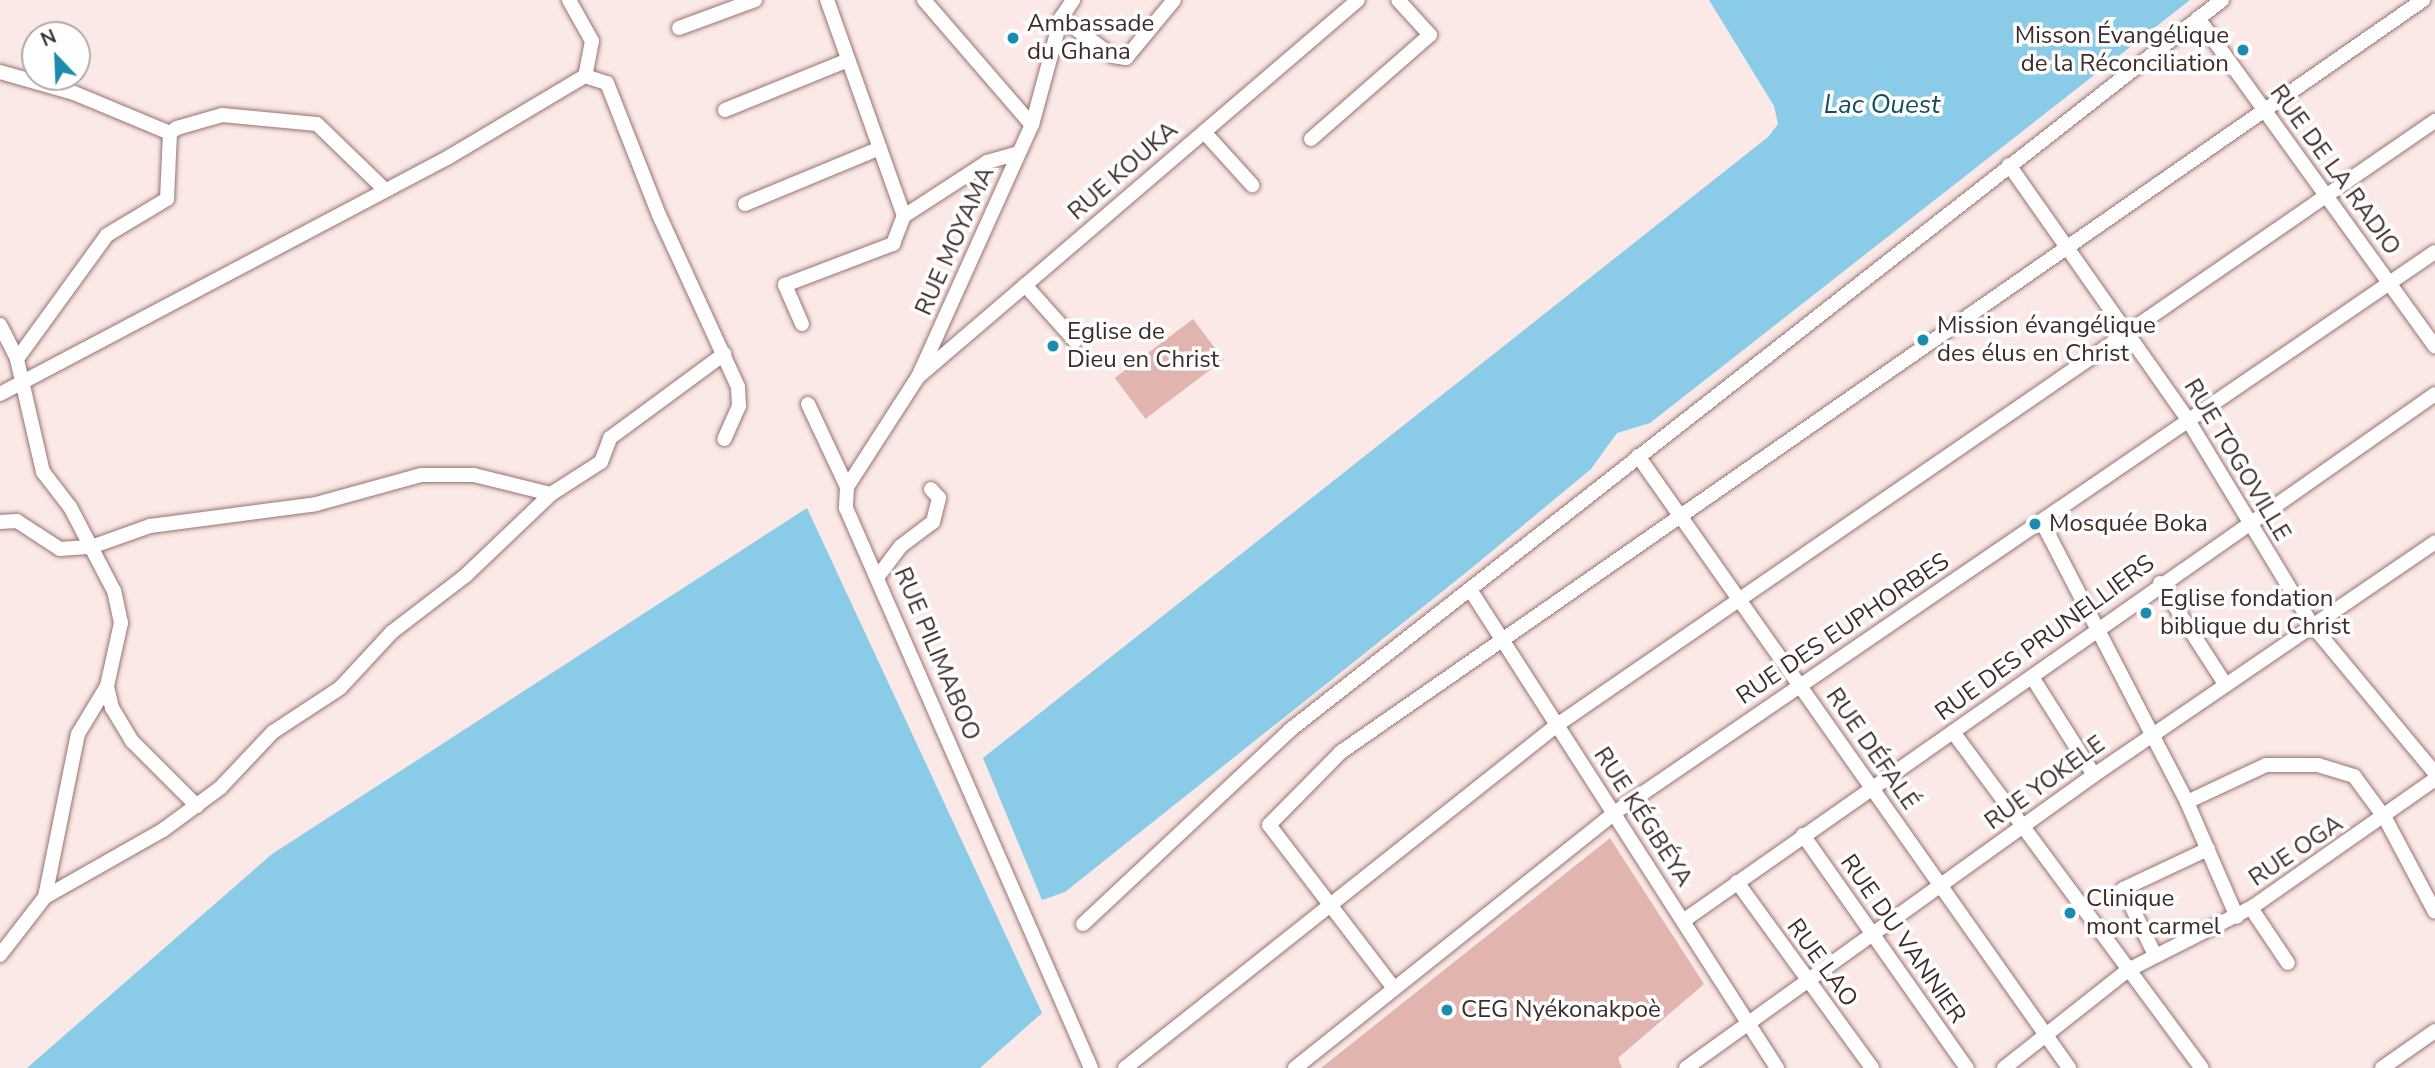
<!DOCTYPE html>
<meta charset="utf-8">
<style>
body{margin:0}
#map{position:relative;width:2435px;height:1068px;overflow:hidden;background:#fae9e7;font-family:"Nunito Sans",sans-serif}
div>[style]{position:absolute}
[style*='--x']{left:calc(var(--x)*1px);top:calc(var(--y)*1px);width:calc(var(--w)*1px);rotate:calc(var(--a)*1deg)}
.green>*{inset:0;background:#e2b4af;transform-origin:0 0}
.water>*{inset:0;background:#8acbe7}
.roads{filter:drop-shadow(0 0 2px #99736e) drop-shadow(0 0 2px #99736e)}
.minor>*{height:14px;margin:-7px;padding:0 7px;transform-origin:7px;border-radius:7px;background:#fff}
.dots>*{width:19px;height:19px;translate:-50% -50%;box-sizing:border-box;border:4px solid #fff;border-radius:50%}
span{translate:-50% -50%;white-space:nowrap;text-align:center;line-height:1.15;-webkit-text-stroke:7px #fff;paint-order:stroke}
.poi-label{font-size:24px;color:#3c2c2a}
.left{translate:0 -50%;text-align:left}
.right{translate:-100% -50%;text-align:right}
.street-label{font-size:24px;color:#3c2c2a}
.water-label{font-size:26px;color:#164d60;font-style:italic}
.north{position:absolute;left:21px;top:21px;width:70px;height:70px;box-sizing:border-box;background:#fff;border:2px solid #b1abaa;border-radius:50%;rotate:337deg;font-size:19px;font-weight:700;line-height:28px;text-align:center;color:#3c2c2a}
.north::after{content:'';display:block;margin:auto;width:24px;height:32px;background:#1a8cb0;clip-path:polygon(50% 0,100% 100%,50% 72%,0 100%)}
</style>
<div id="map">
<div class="green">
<div style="left:1193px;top:319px;width:51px;height:98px;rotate:53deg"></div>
<div style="clip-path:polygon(1610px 838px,1704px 984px,1618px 1058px,1622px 1068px,1321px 1068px)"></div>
</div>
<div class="water">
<div style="clip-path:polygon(1709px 0,2190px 0,1650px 423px,1617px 433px,1591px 469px,1468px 571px,1065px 892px,1042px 900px,983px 758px,1768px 137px,1778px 124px,1774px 106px)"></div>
<div style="clip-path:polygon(807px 508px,1042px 1013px,980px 1068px,27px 1068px,272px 854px)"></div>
</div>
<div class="roads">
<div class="minor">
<div style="--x:569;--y:0;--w:47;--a:60.7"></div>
<div style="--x:592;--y:41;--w:36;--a:101"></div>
<div style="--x:585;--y:76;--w:23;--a:18"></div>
<div style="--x:607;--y:83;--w:142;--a:68.5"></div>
<div style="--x:659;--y:215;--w:189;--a:65.3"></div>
<div style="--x:738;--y:387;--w:19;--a:87"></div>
<div style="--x:739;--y:406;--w:36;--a:114"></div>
<div style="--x:924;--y:0;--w:165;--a:49.2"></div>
<div style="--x:1061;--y:18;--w:64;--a:36.2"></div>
<div style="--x:1113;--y:56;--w:13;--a:9"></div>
<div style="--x:1126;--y:58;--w:75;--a:-50.4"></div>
<div style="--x:2198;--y:18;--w:405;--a:54.2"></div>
<div style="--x:679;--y:28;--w:81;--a:-20.2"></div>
<div style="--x:0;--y:72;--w:77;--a:15.8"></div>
<div style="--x:74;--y:93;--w:104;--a:22.6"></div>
<div style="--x:725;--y:110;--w:133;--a:-22.1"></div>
<div style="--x:1204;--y:132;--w:72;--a:47.8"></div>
<div style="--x:1311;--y:139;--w:158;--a:-41.2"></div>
<div style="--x:1430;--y:35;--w:47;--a:-132.4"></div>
<div style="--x:2009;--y:165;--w:312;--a:54.9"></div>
<div style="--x:2188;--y:420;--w:240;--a:58.8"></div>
<div style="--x:2312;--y:625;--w:192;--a:50.3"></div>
<div style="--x:745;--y:204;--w:146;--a:-22.5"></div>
<div style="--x:904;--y:216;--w:99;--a:-33"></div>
<div style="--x:987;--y:162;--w:33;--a:-16"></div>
<div style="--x:1025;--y:285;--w:75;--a:48.2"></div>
<div style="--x:802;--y:324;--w:43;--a:-113.6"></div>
<div style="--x:785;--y:285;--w:116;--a:-20.8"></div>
<div style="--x:893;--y:244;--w:30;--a:-69"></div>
<div style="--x:904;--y:216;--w:229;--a:-109.6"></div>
<div style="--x:0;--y:325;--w:38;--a:63"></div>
<div style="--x:918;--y:377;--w:579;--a:-40.59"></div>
<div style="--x:0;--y:394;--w:508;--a:-27.83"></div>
<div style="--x:449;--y:157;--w:158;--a:-30.8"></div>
<div style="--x:808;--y:404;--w:92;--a:64.8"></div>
<div style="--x:847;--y:487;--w:21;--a:93"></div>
<div style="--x:846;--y:508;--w:611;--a:66.37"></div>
<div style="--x:1638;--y:456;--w:749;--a:54.84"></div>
<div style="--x:847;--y:487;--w:131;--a:-57.2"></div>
<div style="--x:918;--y:377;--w:277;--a:-65.7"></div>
<div style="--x:1032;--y:125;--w:111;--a:-74.8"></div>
<div style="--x:1061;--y:18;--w:22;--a:-56"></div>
<div style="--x:0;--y:522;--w:17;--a:-3"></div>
<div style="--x:17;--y:521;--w:51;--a:33.1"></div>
<div style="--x:60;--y:549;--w:31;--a:-4"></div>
<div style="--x:91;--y:547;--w:63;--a:-19.6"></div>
<div style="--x:150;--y:526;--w:167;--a:-7.5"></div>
<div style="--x:316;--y:504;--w:109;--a:-15.4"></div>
<div style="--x:421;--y:475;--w:53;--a:0"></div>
<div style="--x:474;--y:475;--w:79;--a:13.9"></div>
<div style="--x:551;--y:494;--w:59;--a:-32.6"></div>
<div style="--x:601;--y:462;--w:26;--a:-69"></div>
<div style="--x:610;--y:438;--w:142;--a:-36.4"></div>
<div style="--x:2042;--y:522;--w:315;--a:62.6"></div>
<div style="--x:2187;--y:802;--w:125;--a:66.5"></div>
<div style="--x:879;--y:575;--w:36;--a:-53"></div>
<div style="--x:901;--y:546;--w:40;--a:-37"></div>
<div style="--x:933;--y:522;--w:25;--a:-76"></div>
<div style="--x:939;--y:498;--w:12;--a:-132"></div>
<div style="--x:2160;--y:583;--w:120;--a:57.2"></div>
<div style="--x:1471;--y:591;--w:567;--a:57.32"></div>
<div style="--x:2032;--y:677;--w:116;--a:57.7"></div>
<div style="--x:1953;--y:732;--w:418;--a:53.5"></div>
<div style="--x:2187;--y:802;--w:87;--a:-25.1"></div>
<div style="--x:2266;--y:765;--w:52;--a:0"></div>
<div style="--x:2318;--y:765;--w:38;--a:17"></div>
<div style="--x:2354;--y:776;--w:52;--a:53.6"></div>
<div style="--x:2385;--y:818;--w:106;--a:62"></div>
<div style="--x:197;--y:806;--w:92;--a:-135"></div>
<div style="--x:132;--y:741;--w:39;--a:-121"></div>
<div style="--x:112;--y:708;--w:23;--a:-103"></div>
<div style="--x:107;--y:686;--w:65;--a:-77.5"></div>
<div style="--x:121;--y:623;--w:33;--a:-102"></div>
<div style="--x:114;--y:591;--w:95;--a:-117.6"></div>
<div style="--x:70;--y:507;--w:44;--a:-127.6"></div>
<div style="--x:43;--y:472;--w:116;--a:-103"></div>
<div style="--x:17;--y:359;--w:153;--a:-54"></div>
<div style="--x:107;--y:235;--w:70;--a:-31"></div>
<div style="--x:167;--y:199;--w:66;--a:-87.4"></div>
<div style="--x:170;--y:133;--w:9;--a:-36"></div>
<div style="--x:177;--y:128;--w:47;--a:-16.1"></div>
<div style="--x:222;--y:115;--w:95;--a:5.4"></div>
<div style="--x:317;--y:124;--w:92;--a:44.1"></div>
<div style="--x:1803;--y:835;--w:285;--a:54.9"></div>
<div style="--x:1737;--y:882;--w:230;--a:54"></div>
<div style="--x:45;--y:897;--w:166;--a:-78.6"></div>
<div style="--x:78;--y:734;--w:56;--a:-58.9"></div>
<div style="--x:2251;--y:908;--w:66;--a:56.1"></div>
<div style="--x:1683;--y:921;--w:918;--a:-35.02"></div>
<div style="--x:1083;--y:924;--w:284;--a:-43.1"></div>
<div style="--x:1290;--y:730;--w:1184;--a:-38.07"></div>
<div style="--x:2154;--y:953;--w:71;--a:-115.8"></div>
<div style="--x:2123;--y:889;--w:94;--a:-25.2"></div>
<div style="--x:0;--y:955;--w:73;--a:-52.2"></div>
<div style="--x:45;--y:897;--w:136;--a:-29.6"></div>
<div style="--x:163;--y:830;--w:71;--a:-36.4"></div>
<div style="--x:220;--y:788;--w:77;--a:-46.6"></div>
<div style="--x:273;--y:732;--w:80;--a:-33.3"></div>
<div style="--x:340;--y:688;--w:76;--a:-47.1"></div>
<div style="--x:392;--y:632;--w:92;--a:-37.5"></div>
<div style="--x:465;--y:576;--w:119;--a:-43.6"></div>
<div style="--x:1393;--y:987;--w:204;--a:-127.4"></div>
<div style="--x:1269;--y:825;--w:103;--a:-45.4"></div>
<div style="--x:1341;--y:752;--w:1318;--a:-34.8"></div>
<div style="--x:1125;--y:1068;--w:552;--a:-38.45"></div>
<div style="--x:1557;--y:725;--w:1066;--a:-34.53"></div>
<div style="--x:1295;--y:1068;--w:408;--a:-38.6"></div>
<div style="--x:1614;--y:813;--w:994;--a:-34.35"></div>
<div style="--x:1686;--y:1068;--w:502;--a:-35.68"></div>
<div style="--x:2094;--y:775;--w:413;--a:-34.3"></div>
<div style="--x:2004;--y:1068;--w:158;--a:-38.3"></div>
<div style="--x:2128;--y:970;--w:138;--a:-26.8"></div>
<div style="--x:2251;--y:908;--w:225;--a:-35"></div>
<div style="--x:2382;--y:1068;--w:65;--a:-34.9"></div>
</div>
</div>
<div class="dots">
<div style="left:1013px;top:38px;background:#1a8cb0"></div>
<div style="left:2243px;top:50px;background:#1a8cb0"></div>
<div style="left:1923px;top:340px;background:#1a8cb0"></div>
<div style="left:1053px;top:346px;background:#1a8cb0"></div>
<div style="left:2035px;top:524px;background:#1a8cb0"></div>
<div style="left:2146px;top:613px;background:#1a8cb0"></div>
<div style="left:2070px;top:913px;background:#1a8cb0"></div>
<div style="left:1447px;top:1010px;background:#1a8cb0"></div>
</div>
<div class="poi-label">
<span class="left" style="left:1027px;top:38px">Ambassade<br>du Ghana</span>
<span class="right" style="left:2229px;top:50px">Misson Évangélique<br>de la Réconciliation</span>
<span class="left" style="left:1937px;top:340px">Mission évangélique<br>des élus en Christ</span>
<span class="left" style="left:1067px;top:346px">Eglise de<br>Dieu en Christ</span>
<span class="left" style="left:2049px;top:524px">Mosquée Boka</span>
<span class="left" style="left:2160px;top:613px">Eglise fondation<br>biblique du Christ</span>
<span class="left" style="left:2086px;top:913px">Clinique<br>mont carmel</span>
<span class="left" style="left:1461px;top:1010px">CEG Nyékonakpoè</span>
</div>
<div class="street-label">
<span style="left:2335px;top:170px;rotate:54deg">RUE DE LA RADIO</span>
<span style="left:1123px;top:171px;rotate:-41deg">RUE KOUKA</span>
<span style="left:955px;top:241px;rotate:-66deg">RUE MOYAMA</span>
<span style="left:2237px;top:460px;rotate:59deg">RUE TOGOVILLE</span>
<span style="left:1843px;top:629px;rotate:-34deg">RUE DES EUPHORBES</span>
<span style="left:2045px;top:638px;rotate:-36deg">RUE DES PRUNELLIERS</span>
<span style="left:937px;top:654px;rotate:67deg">RUE PILIMABOO</span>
<span style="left:1872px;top:749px;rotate:55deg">RUE DÉFALÉ</span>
<span style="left:2045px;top:783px;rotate:-36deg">RUE YOKELE</span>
<span style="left:1643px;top:817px;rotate:57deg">RUE KÉGBÉYA</span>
<span style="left:2296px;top:851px;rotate:-34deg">RUE OGA</span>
<span style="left:1903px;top:939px;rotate:55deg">RUE DU VANNIER</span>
<span style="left:1822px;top:963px;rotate:54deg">RUE LAO</span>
</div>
<div class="water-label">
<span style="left:1882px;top:105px">Lac Ouest</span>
</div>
<div class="north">N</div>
</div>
